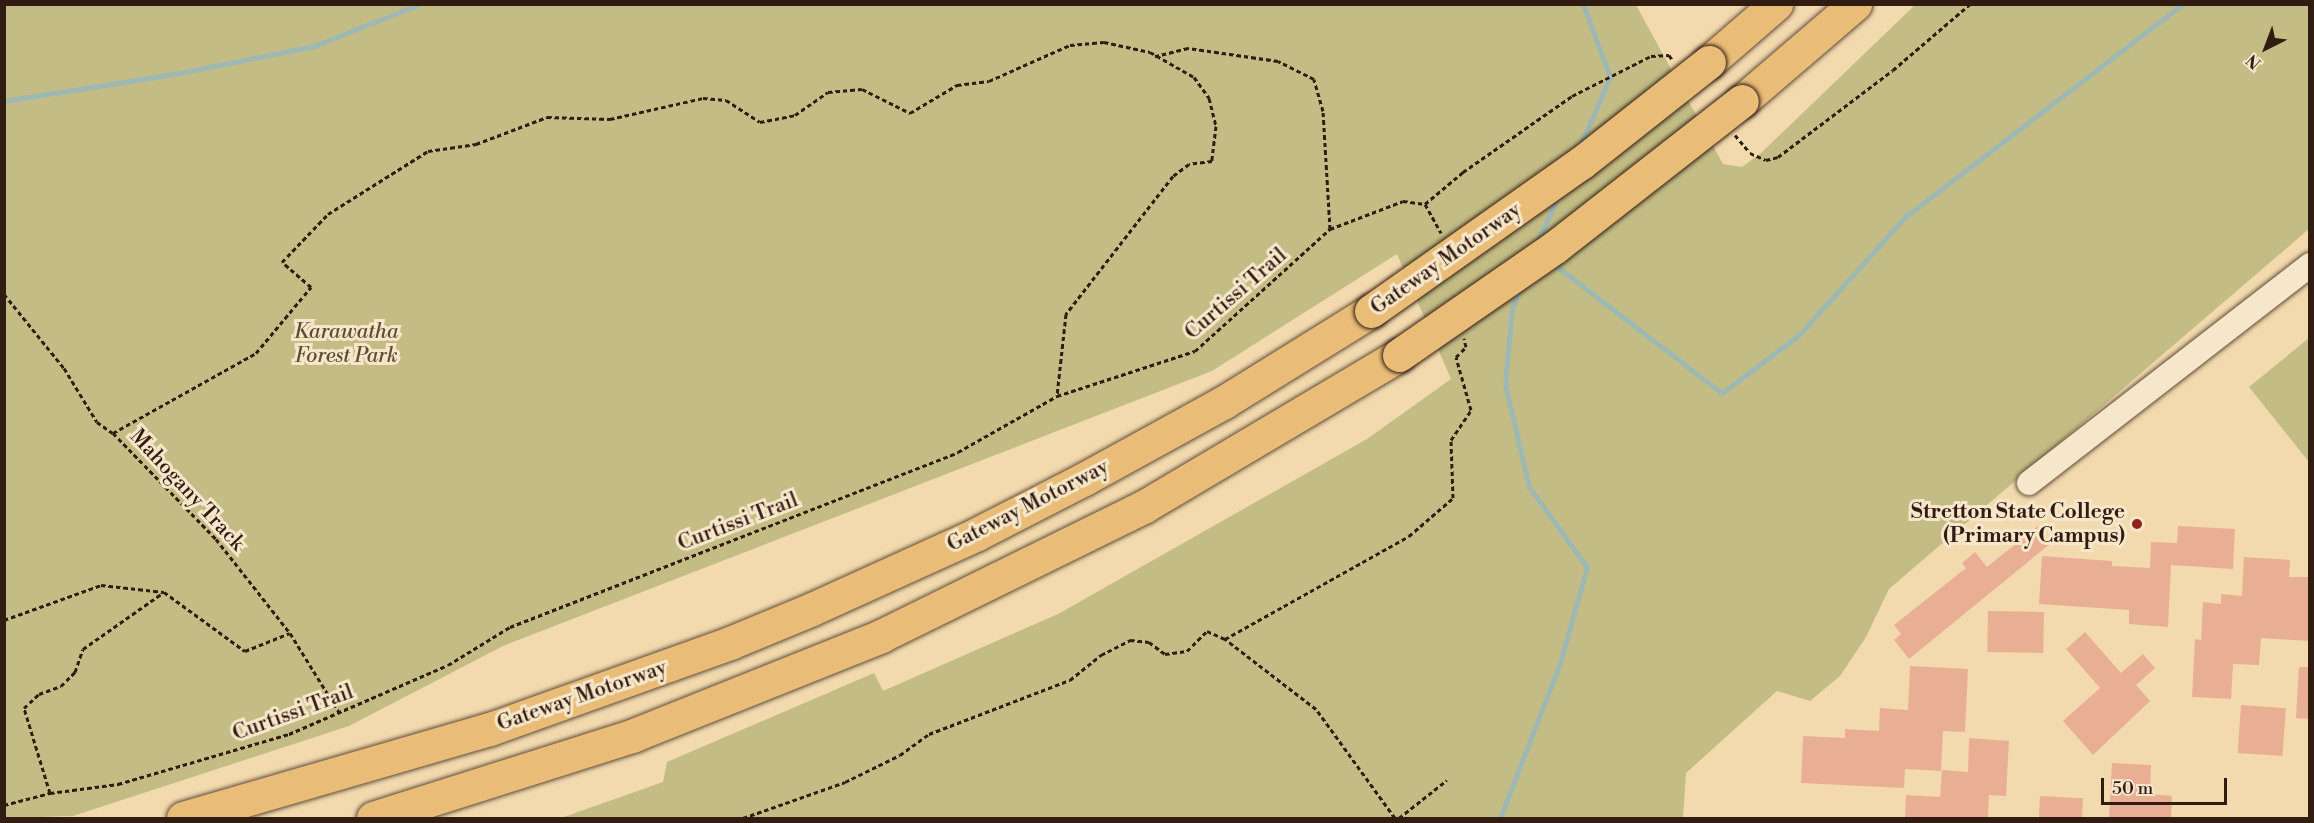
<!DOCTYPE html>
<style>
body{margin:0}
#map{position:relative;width:2314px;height:823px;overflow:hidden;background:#f2daae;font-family:"Libre Bodoni",serif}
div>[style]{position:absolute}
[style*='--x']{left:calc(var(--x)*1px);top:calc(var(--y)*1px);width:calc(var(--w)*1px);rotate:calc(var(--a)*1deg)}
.green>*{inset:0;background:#c3bd85}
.stream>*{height:5px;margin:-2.5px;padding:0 2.5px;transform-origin:2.5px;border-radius:2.5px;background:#9eb8b3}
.building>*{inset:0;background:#e9af95;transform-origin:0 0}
.path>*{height:3px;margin-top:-1.5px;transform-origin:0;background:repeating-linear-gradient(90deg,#311c12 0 4.5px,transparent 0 7.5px)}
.roads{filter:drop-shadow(0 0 2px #614c39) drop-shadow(0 0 2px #614c39)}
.minor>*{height:24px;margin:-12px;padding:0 12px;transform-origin:12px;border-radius:12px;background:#f7e7ca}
.highway>*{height:33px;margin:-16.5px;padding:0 16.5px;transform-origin:16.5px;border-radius:16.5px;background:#e9bd77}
.bridges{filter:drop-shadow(0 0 2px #311c12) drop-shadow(0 0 2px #311c12)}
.highway-bridge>*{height:33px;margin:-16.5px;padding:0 16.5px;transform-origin:16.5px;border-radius:16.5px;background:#e9bd77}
.dots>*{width:16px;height:16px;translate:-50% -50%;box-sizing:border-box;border:3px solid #f7e7ca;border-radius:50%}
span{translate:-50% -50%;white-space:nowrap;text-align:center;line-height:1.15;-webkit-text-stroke:6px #f7e7ca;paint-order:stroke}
.street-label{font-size:21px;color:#311c12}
.park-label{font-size:21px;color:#5d4c34;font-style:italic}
.poi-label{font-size:21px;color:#311c12;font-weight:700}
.right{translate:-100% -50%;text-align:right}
.frame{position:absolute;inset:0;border:6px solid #311c12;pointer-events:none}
.north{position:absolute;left:2236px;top:18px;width:60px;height:60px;-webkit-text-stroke:4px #f7e7ca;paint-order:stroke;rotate:222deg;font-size:16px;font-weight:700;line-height:24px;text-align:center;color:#311c12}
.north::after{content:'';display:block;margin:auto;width:21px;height:27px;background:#311c12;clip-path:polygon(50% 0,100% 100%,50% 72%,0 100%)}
.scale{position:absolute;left:2101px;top:778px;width:126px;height:27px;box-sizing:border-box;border:3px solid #311c12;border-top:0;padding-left:8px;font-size:18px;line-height:21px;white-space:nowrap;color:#311c12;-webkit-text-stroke:4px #f7e7ca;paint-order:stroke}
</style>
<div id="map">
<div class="green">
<div style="clip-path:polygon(5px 5px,1636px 5px,1723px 164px,1742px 167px,1761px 153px,1915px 5px,2309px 5px,2309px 229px,1889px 589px,1866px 637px,1840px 676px,1810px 701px,1777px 691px,1686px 773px,1683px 818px,561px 818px,663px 782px,667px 762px,874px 673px,883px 691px,1058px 614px,1367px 439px,1451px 379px,1397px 254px,1212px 371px,503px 646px,349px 726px,73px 816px,5px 818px)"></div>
<div style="clip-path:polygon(2309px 338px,2309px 462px,2249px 387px)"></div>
</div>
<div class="stream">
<div style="--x:4;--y:101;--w:172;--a:-9"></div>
<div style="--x:174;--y:74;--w:143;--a:-11.3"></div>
<div style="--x:314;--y:46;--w:114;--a:-21.6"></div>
<div style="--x:1580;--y:146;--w:75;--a:-66.5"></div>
<div style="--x:1610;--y:77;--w:78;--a:-110.3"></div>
<div style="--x:1537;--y:243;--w:51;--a:-65.9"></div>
<div style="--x:1551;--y:262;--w:215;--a:37.5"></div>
<div style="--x:1722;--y:393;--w:96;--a:-37"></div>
<div style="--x:1799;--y:335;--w:159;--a:-48.1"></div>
<div style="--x:1905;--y:217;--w:350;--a:-37.5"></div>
<div style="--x:1500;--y:818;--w:166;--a:-68.8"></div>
<div style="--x:1560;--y:663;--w:100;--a:-74.3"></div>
<div style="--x:1587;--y:567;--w:99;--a:-125.9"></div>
<div style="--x:1529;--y:487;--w:106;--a:-103.1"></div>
<div style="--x:1505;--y:384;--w:75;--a:-84.7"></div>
<div style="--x:1512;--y:309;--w:22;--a:-69"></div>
</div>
<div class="building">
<div style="clip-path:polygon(2038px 526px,2051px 543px,1909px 659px,1894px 640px,1901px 634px,1894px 625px,1966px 568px,1962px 563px,1975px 552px,1987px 567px)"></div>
<div style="clip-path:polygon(2178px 526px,2235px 529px,2233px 569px,2171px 565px,2168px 627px,2129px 624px,2129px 610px,2039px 604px,2042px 556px,2112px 561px,2112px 566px,2150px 568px,2151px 542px,2177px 543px)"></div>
<div style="clip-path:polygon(2244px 557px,2290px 560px,2289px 577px,2310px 577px,2310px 641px,2261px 638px,2259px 665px,2233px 664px,2231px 699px,2192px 697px,2195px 639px,2201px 640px,2203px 602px,2221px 604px,2221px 594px,2242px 596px)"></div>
<div style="left:1988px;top:611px;width:56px;height:41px;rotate:1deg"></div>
<div style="clip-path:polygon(2085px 632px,2121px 673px,2143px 654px,2155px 668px,2136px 685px,2150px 701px,2093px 755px,2063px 721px,2100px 688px,2066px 649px)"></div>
<div style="clip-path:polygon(1910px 666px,1968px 669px,1965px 732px,1943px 731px,1941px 771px,1905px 769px,1904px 788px,1801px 783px,1803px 736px,1845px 738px,1845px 729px,1879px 731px,1880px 708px,1908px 710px)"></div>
<div style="clip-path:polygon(2299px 667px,2310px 667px,2310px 719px,2296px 718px)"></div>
<div style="left:2241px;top:705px;width:45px;height:48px;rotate:4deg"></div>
<div style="clip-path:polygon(1969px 738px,2009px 741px,2006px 796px,1989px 795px,1988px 819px,1905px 819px,1906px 795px,1940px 797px,1942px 770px,1968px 772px)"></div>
<div style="clip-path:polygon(2112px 763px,2151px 765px,2150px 794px,2172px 796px,2171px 819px,2109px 819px)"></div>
<div style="left:2040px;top:796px;width:43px;height:23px;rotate:3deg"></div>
</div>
<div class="path">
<div style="--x:1735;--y:135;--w:23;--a:50"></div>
<div style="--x:1750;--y:153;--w:17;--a:24"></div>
<div style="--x:1766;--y:160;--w:12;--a:-14"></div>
<div style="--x:1778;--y:157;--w:144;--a:-37.1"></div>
<div style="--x:1893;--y:70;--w:101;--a:-40.6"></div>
<div style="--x:1425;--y:204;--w:50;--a:-40.1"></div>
<div style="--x:1463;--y:172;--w:133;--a:-34.9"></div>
<div style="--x:1572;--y:96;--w:89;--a:-26.9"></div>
<div style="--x:1651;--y:56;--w:18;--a:-3"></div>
<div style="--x:1669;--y:55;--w:7;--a:56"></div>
<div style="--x:1330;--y:229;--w:78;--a:-21"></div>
<div style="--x:1403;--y:201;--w:22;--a:8"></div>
<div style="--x:1425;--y:204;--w:33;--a:61"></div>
<div style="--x:4;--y:294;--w:95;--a:51"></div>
<div style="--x:64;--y:368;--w:63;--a:58.6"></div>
<div style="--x:97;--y:422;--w:19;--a:35"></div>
<div style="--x:113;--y:433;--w:148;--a:45.8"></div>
<div style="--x:216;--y:539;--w:120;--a:51.8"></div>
<div style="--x:290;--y:633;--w:95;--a:58.3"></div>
<div style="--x:113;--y:433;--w:164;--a:-29.2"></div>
<div style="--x:256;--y:353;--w:86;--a:-50.2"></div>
<div style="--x:311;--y:287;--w:38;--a:-139"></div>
<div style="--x:282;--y:262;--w:66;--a:-46.2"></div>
<div style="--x:328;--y:214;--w:118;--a:-32.2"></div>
<div style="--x:428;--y:151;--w:49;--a:-8.3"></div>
<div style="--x:476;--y:144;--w:76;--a:-20.8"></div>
<div style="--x:547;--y:117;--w:63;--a:1.8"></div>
<div style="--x:610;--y:119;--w:95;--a:-12.7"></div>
<div style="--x:703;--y:98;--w:23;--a:5"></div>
<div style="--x:726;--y:100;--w:40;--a:32.9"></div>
<div style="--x:760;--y:122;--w:36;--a:-11"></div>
<div style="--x:795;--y:115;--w:40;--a:-34.9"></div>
<div style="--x:828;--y:92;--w:34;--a:-5"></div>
<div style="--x:862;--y:89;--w:54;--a:26.6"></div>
<div style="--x:910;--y:113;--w:55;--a:-30.8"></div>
<div style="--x:957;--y:85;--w:32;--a:-7"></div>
<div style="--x:989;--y:81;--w:89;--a:-24"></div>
<div style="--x:1070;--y:45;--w:34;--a:-5"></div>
<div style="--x:1104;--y:42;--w:47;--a:12.3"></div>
<div style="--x:1150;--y:52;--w:51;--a:29.6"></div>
<div style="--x:1194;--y:77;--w:26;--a:54"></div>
<div style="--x:1209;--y:98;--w:29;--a:76"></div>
<div style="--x:1216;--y:126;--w:35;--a:97"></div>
<div style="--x:1212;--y:161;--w:23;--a:173"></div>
<div style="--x:1189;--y:164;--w:20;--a:143"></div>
<div style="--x:1173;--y:176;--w:175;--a:127.8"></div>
<div style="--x:1066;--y:314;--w:82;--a:96.3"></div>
<div style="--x:4;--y:620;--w:103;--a:-19.8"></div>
<div style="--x:101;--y:585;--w:63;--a:6.3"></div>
<div style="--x:164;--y:592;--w:100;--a:36.1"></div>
<div style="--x:245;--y:651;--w:48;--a:-21.8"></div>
<div style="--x:50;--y:793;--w:89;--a:-107"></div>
<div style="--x:24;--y:708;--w:21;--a:-43"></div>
<div style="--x:39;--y:694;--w:23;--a:-20"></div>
<div style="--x:61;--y:686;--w:20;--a:-45"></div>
<div style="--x:75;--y:672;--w:24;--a:-71"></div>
<div style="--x:83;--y:649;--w:99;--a:-35.1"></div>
<div style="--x:4;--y:805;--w:48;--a:-14.6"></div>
<div style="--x:50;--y:793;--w:69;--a:-7.5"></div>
<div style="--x:118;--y:784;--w:178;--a:-16.3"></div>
<div style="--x:289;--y:734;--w:173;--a:-23.5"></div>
<div style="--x:448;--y:665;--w:73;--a:-31.5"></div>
<div style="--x:510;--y:627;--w:481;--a:-21.3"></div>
<div style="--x:958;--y:452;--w:114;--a:-29.5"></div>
<div style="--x:1057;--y:396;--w:145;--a:-18.1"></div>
<div style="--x:1195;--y:351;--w:182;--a:-42.1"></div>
<div style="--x:1330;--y:229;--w:118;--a:-93.4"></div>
<div style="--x:1323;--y:111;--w:33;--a:-106"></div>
<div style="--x:1314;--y:79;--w:40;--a:-153.4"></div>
<div style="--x:1278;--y:61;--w:91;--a:-171.8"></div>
<div style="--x:1188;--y:48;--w:34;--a:166"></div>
<div style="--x:743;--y:818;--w:108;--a:-19.4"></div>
<div style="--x:845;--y:782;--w:61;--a:-26.1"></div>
<div style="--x:900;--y:755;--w:36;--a:-36"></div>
<div style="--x:929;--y:734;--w:151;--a:-21"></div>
<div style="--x:1070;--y:680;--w:40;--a:-39"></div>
<div style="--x:1101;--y:655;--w:33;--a:-27"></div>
<div style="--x:1130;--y:640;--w:19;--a:6"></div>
<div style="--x:1149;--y:642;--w:20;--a:37"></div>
<div style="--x:1165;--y:654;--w:22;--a:-8"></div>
<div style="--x:1187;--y:651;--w:28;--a:-45"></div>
<div style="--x:1207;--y:631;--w:20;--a:24"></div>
<div style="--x:1395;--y:818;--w:135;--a:-125.9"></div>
<div style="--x:1316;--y:709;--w:115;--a:-142.4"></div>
<div style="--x:1225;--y:639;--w:211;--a:-29.2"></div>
<div style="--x:1409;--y:536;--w:58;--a:-40.8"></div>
<div style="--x:1453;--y:498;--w:58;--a:-92"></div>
<div style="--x:1451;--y:440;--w:36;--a:-56"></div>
<div style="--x:1471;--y:410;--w:55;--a:-105.8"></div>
<div style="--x:1456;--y:357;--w:14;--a:-45"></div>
<div style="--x:1466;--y:347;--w:9;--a:-103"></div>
<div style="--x:1399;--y:818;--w:61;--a:-38.4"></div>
</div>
<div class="roads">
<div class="minor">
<div style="--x:2029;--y:483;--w:356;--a:-37.8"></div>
</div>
<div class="highway">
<div style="--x:1709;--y:62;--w:89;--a:-40.9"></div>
<div style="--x:1742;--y:101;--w:149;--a:-40.6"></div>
<div style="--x:183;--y:818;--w:320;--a:-16.2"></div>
<div style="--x:490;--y:729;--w:255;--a:-19.7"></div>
<div style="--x:730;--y:643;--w:89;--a:-22.5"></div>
<div style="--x:812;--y:609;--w:181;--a:-24.4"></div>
<div style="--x:977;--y:534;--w:120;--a:-27.2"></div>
<div style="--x:1084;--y:479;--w:160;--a:-28.8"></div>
<div style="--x:1224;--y:402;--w:173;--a:-31.8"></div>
<div style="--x:373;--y:818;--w:274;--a:-17.6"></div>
<div style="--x:634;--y:735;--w:266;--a:-21.8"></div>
<div style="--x:881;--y:636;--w:294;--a:-26.2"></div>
<div style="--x:1145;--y:506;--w:295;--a:-30.7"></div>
</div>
</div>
<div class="bridges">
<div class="highway-bridge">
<div style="--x:1371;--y:311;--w:257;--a:-35.2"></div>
<div style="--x:1581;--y:163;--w:163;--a:-38.3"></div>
<div style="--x:1399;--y:355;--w:190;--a:-34.7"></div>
<div style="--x:1555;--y:247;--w:237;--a:-38"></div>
</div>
</div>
<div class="dots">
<div style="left:2137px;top:524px;background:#8f2418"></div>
</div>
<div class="street-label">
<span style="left:1446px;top:259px;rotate:-35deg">Gateway Motorway</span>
<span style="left:1236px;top:294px;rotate:-41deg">Curtissi Trail</span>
<span style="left:187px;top:490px;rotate:47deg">Mahogany Track</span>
<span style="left:1028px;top:506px;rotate:-27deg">Gateway Motorway</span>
<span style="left:738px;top:522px;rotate:-21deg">Curtissi Trail</span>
<span style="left:582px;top:696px;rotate:-19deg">Gateway Motorway</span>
<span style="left:293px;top:713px;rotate:-20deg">Curtissi Trail</span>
</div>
<div class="park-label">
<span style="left:346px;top:344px">Karawatha<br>Forest Park</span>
</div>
<div class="poi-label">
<span class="right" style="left:2125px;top:524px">Stretton State College<br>(Primary Campus)</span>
</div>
<div class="frame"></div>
<div class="north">N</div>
<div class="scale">50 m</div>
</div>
